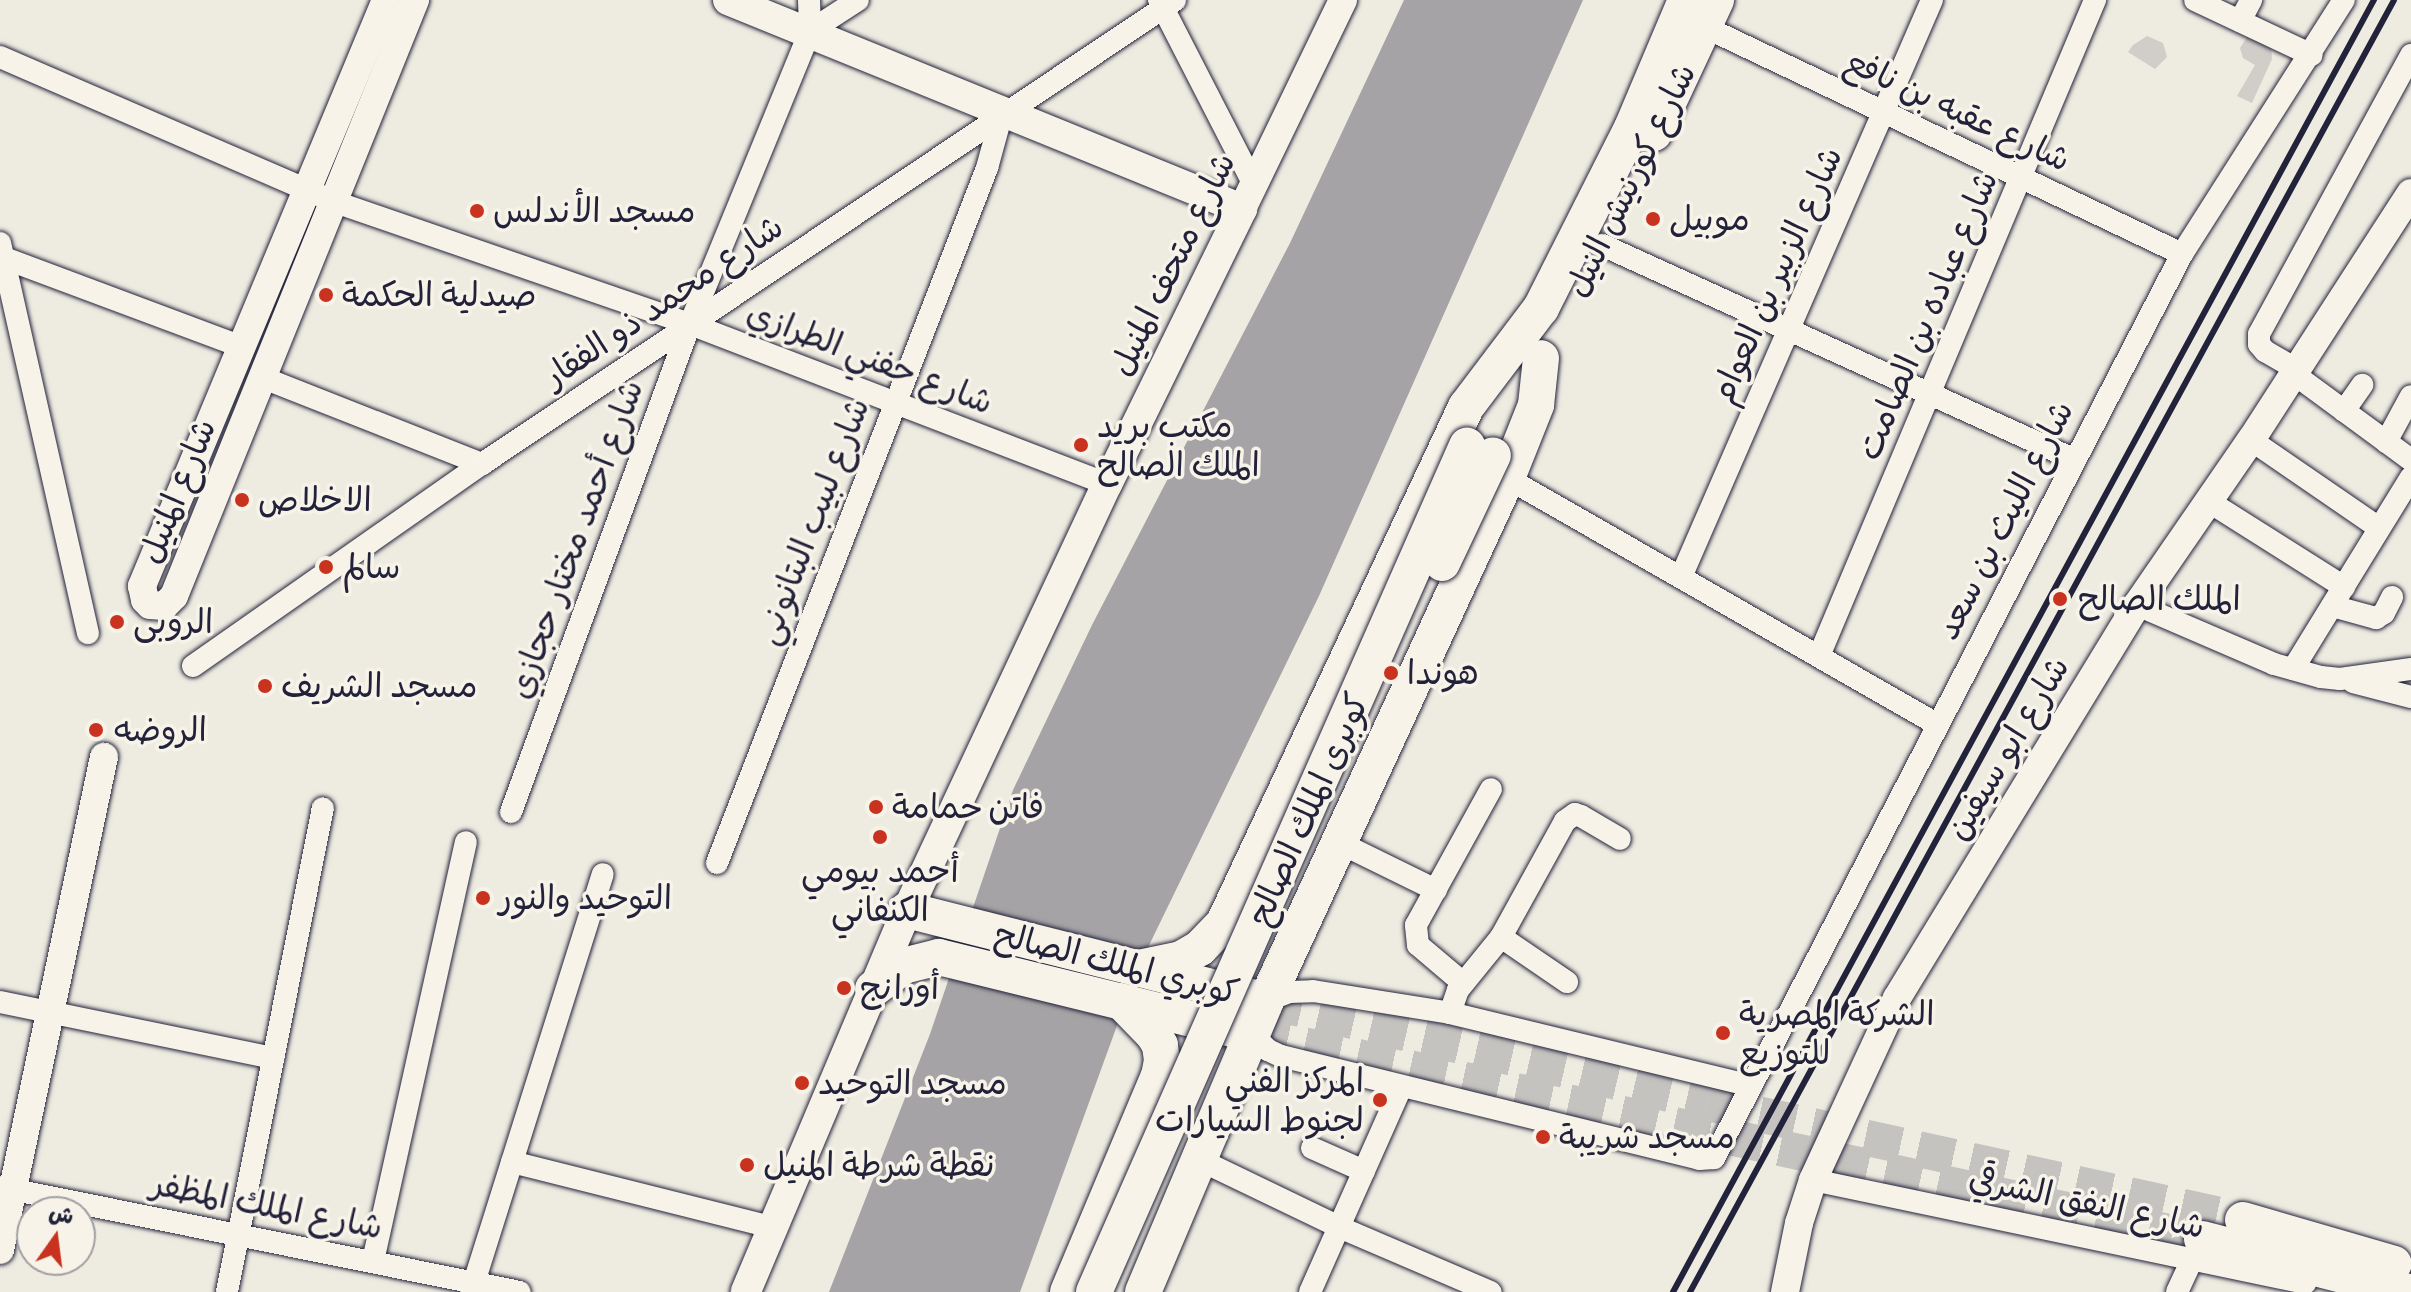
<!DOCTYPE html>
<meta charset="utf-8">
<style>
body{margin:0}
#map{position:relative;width:2411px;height:1292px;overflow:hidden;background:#eeebe1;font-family:Itim,"Playpen Sans Arabic",sans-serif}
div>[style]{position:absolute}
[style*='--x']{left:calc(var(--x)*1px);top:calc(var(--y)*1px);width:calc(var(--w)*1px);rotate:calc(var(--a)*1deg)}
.green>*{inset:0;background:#d1cdc9}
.water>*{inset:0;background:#a6a3a6}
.trunk-tunnel>*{height:36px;margin-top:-18px;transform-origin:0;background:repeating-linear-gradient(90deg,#c5c3c0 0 36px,transparent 0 54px)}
.roads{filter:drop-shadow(0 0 2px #22223b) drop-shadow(0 0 2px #22223b)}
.minor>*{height:22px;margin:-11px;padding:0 11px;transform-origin:11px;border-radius:11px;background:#f7f3e8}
.tertiary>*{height:28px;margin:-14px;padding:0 14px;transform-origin:14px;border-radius:14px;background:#f7f3e8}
.secondary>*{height:30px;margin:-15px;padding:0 15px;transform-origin:15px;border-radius:15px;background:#f7f3e8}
.trunk>*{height:36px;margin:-18px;padding:0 18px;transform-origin:18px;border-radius:18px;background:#f7f3e8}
.rail>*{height:6px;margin:-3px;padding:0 3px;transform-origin:3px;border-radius:3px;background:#22223b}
.bridges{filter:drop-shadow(0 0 2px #22223b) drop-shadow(0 0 2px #22223b)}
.trunk-bridge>*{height:36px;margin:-18px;padding:0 18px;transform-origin:18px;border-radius:18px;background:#f7f3e8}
.dots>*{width:22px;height:22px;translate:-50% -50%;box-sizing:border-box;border:4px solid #f7f3e8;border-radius:50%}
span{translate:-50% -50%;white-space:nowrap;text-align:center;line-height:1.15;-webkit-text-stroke:7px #f7f3e8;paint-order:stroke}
.street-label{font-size:34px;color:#22223b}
.poi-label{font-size:34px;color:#22223b}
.left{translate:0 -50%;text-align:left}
.right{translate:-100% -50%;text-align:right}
.north{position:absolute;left:16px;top:1196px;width:80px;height:80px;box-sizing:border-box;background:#f7f3e8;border:2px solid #a29fa3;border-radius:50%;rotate:14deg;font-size:22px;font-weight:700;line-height:32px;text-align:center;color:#22223b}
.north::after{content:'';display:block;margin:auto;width:28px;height:36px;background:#c8321e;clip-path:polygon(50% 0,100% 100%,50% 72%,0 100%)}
</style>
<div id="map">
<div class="green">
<div style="clip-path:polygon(2147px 36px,2163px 43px,2167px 57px,2155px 69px,2128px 52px,2133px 45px)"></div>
<div style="clip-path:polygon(2247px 37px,2271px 45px,2272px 59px,2252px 103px,2237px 96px,2255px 65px,2243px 58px,2240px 48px)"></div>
</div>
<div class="water">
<div style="clip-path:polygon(1404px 0,1583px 0,1319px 596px,1138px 968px,1020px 1292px,829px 1292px,930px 1034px,1013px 790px,1092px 625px,1290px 243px)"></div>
</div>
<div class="trunk-tunnel">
<div style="--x:1266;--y:1001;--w:453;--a:13"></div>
<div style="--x:1707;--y:1103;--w:549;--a:12.31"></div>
<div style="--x:1252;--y:1034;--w:972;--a:12.18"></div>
</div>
<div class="roads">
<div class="minor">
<div style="--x:809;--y:0;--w:31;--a:88"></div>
<div style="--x:1159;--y:0;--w:208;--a:62.8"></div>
<div style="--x:2195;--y:0;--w:129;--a:25.2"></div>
<div style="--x:2240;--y:21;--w:24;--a:-62"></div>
<div style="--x:1705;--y:27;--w:528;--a:25.45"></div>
<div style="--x:0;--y:57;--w:365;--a:23.4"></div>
<div style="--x:335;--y:202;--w:375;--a:19"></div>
<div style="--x:690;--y:324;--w:447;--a:21"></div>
<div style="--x:0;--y:243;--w:400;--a:77.3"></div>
<div style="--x:1602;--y:245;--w:517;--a:24.43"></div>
<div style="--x:4;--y:258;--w:254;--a:20.5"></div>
<div style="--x:2296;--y:369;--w:36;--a:-150"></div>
<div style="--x:2265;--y:351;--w:9;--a:-131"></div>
<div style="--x:2259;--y:344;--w:10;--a:-90"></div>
<div style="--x:2259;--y:334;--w:318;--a:-61.4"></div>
<div style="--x:2294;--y:374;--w:145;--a:36.3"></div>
<div style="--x:261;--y:377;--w:238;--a:21.5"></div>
<div style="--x:2344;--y:411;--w:32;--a:-55"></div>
<div style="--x:2251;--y:440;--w:155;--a:34.5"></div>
<div style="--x:2386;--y:442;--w:52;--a:-61.5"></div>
<div style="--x:1507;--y:478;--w:495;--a:29.8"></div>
<div style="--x:2208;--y:501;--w:161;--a:32.3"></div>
<div style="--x:1681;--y:577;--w:629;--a:-66.49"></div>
<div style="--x:2137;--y:605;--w:149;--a:23.3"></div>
<div style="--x:2274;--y:664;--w:49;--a:15.5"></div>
<div style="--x:2321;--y:677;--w:19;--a:6"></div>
<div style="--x:2340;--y:679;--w:72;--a:-8"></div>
<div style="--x:2332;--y:606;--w:46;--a:15.3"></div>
<div style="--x:2376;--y:618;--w:9;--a:-32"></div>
<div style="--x:2384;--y:613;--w:18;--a:-63"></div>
<div style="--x:1819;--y:656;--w:712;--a:-67.18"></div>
<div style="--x:193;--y:666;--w:353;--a:-35"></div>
<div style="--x:482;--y:464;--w:834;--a:-33.8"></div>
<div style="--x:2293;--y:669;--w:225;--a:-58.4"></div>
<div style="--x:2353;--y:682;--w:60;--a:14.5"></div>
<div style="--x:511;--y:812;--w:520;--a:-69.86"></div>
<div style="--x:690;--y:324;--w:317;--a:-67.7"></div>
<div style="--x:810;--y:31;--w:57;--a:-32.9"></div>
<div style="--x:1338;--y:842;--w:109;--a:26.1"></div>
<div style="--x:717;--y:863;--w:746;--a:-68.77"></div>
<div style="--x:987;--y:168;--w:57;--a:-74.7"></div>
<div style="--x:1501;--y:937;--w:80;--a:34.3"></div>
<div style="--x:1463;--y:983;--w:59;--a:-139.8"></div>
<div style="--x:1418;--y:945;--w:20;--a:-96"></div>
<div style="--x:1416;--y:925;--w:155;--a:-61.1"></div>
<div style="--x:1266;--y:1001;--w:25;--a:-21"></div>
<div style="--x:1289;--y:992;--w:24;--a:-2"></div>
<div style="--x:1313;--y:991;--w:139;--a:9.1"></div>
<div style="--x:1450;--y:1013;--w:310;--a:13.6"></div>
<div style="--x:0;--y:1002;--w:279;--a:11.6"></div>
<div style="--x:1450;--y:1013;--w:24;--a:-71"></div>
<div style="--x:1458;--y:990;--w:68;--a:-50.9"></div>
<div style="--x:1501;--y:937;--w:132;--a:-61.1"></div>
<div style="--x:1565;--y:821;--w:12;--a:-35"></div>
<div style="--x:1575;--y:814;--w:6;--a:18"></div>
<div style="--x:1581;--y:816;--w:45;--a:30.5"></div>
<div style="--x:1252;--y:1034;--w:23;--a:45"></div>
<div style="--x:1268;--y:1050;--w:14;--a:25"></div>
<div style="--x:1281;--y:1056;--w:431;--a:13.8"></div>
<div style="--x:1699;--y:1159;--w:15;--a:-4"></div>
<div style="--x:1714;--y:1158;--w:1018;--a:-62.63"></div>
<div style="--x:2182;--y:254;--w:301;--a:-57.5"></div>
<div style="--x:1312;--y:1148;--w:57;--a:23.9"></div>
<div style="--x:1198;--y:1159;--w:157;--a:25.7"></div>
<div style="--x:1339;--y:1227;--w:165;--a:23.2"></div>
<div style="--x:512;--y:1162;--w:271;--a:14.1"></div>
<div style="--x:1813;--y:1180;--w:503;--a:11.82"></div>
<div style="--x:0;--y:1187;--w:530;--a:11.42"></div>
<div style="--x:373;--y:1261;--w:429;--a:-77.5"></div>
<div style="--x:227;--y:1292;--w:493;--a:-78.8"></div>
<div style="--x:471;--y:1292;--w:438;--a:-72.5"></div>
<div style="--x:1310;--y:1292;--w:223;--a:-66"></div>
<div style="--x:2177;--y:1292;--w:50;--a:-65"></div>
</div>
<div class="tertiary">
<div style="--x:386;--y:0;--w:635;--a:112.61"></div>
<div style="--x:142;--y:586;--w:14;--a:78"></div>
<div style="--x:145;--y:600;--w:7;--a:45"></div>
<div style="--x:150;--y:605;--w:14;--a:4"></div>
<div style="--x:164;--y:606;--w:14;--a:-45"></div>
<div style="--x:174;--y:596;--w:643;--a:-67.98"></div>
<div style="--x:1242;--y:209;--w:232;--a:-64.2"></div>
<div style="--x:0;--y:1250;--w:504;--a:-78.09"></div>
<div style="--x:1785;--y:1292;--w:70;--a:-78.5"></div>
<div style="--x:1799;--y:1223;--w:45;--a:-72"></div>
<div style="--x:1813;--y:1180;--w:200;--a:-65.2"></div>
<div style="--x:1897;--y:998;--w:460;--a:-58.6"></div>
<div style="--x:2137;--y:605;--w:201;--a:-55.4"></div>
<div style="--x:2251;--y:440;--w:294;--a:-57.1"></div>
</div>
<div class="secondary">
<div style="--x:728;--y:0;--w:555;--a:22.13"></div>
<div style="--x:1242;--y:209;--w:306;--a:116.1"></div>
<div style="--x:1107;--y:484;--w:471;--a:115.1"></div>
<div style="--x:907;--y:910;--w:415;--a:112.9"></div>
</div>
<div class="trunk">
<div style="--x:1654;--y:133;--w:147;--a:-65"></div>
<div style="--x:907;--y:910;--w:362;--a:14.2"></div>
<div style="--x:1138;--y:968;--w:44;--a:-11.8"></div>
<div style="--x:1181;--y:959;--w:22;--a:-30"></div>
<div style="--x:1200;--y:948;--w:35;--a:-46"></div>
<div style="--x:1224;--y:923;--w:570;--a:-64.87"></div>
<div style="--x:1466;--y:407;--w:124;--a:-52.9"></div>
<div style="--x:1541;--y:308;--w:202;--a:-63.2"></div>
<div style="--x:1632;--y:128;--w:139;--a:-67.1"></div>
<div style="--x:873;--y:989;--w:38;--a:-37"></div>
<div style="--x:903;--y:966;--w:37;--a:-14"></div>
<div style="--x:939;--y:957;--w:311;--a:13.8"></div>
<div style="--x:2243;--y:1220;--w:157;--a:16.2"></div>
<div style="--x:2202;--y:1239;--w:213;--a:14.4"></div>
<div style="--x:1068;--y:1292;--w:234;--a:-67.2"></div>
<div style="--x:1159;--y:1076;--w:16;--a:-79"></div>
<div style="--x:1162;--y:1060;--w:15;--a:-98"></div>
<div style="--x:1160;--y:1045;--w:13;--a:-122"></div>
<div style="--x:1153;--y:1034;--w:46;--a:-134.1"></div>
<div style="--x:1143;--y:1292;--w:316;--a:-67.1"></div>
<div style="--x:1266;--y:1001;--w:576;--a:-65.26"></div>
<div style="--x:1507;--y:478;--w:79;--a:-68.3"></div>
<div style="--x:1536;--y:405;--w:47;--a:-83.9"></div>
</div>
</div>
<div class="rail">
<div style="--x:1673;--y:1292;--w:1470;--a:-61.52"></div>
<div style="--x:1690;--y:1292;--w:1471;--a:-61.41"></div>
</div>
<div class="bridges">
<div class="trunk-bridge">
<div style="--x:1442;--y:563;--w:119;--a:-64.7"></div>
<div style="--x:1094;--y:1292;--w:925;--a:-66.21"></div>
</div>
</div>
<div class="dots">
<div style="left:477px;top:211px;background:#c8321e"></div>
<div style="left:1653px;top:219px;background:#c8321e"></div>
<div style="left:326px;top:295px;background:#c8321e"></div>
<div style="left:1081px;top:445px;background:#c8321e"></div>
<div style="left:242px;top:500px;background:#c8321e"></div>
<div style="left:326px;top:567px;background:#c8321e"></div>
<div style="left:2060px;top:599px;background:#c8321e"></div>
<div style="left:117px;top:622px;background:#c8321e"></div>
<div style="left:1391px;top:673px;background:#c8321e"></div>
<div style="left:265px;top:686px;background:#c8321e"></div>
<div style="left:96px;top:730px;background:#c8321e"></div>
<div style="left:876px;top:807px;background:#c8321e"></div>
<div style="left:880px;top:837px;background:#c8321e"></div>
<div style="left:483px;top:898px;background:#c8321e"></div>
<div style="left:844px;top:988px;background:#c8321e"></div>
<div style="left:1723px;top:1033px;background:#c8321e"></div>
<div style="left:802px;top:1083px;background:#c8321e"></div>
<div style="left:1380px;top:1100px;background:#c8321e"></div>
<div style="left:1543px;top:1137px;background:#c8321e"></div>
<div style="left:747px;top:1165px;background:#c8321e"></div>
</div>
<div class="street-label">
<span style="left:1958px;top:110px;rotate:25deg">شارع عقبه بن نافع</span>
<span style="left:1630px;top:180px;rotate:-64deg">شارع كورنيش النيل</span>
<span style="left:1172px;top:264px;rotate:-64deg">شارع متحف المنيل</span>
<span style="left:1776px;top:275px;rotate:-66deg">شارع الزبير بن العوام</span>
<span style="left:663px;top:301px;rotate:-34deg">شارع محمد ذو الفقار</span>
<span style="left:1927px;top:315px;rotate:-67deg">شارع عباده بن الصامت</span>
<span style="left:870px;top:357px;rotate:21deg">شارع حفني الطرازي</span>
<span style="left:177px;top:491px;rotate:-68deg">شارع المنيل</span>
<span style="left:2004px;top:520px;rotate:-63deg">شارع الليث بن سعد</span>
<span style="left:812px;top:521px;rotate:-69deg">شارع لبيب البتانوني</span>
<span style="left:575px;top:539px;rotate:-70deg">شارع أحمد مختار حجازي</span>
<span style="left:2007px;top:748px;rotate:-59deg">شارع ابو سيفين</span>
<span style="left:1308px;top:809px;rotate:-66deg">كوبرى الملك الصالح</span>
<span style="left:1117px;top:963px;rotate:14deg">كوبري الملك الصالح</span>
<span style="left:2087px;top:1202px;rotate:12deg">شارع النفق الشرقي</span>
<span style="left:267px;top:1205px;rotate:11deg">شارع الملك المظفر</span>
</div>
<div class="poi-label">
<span class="left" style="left:493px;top:211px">مسجد الأندلس</span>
<span class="left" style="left:1669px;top:219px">موبيل</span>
<span class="left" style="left:342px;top:295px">صيدلية الحكمة</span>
<span class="left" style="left:1097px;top:445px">مكتب بريد<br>الملك الصالح</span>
<span class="left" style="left:258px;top:500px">الاخلاص</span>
<span class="left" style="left:342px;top:567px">سالم</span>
<span class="left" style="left:2078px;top:599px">الملك الصالح</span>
<span class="left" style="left:133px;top:622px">الروبى</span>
<span class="left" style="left:1407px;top:673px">هوندا</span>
<span class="left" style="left:281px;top:686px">مسجد الشريف</span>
<span class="left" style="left:114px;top:730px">الروضه</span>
<span class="left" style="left:892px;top:807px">فاتن حمامة</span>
<span style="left:880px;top:890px">أحمد بيومي<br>الكنفاني</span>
<span class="left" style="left:499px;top:898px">التوحيد والنور</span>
<span class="left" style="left:860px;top:988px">أورانج</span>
<span class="left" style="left:1739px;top:1033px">الشركة المصرية<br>للتوزيع</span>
<span class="right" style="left:1364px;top:1100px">المركز الفني<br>لجنوط السيارات</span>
<span class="left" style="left:818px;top:1083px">مسجد التوحيد</span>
<span class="left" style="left:1559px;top:1137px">مسجد شريبة</span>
<span class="left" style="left:763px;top:1165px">نقطة شرطة المنيل</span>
</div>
<div class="north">ش</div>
</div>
